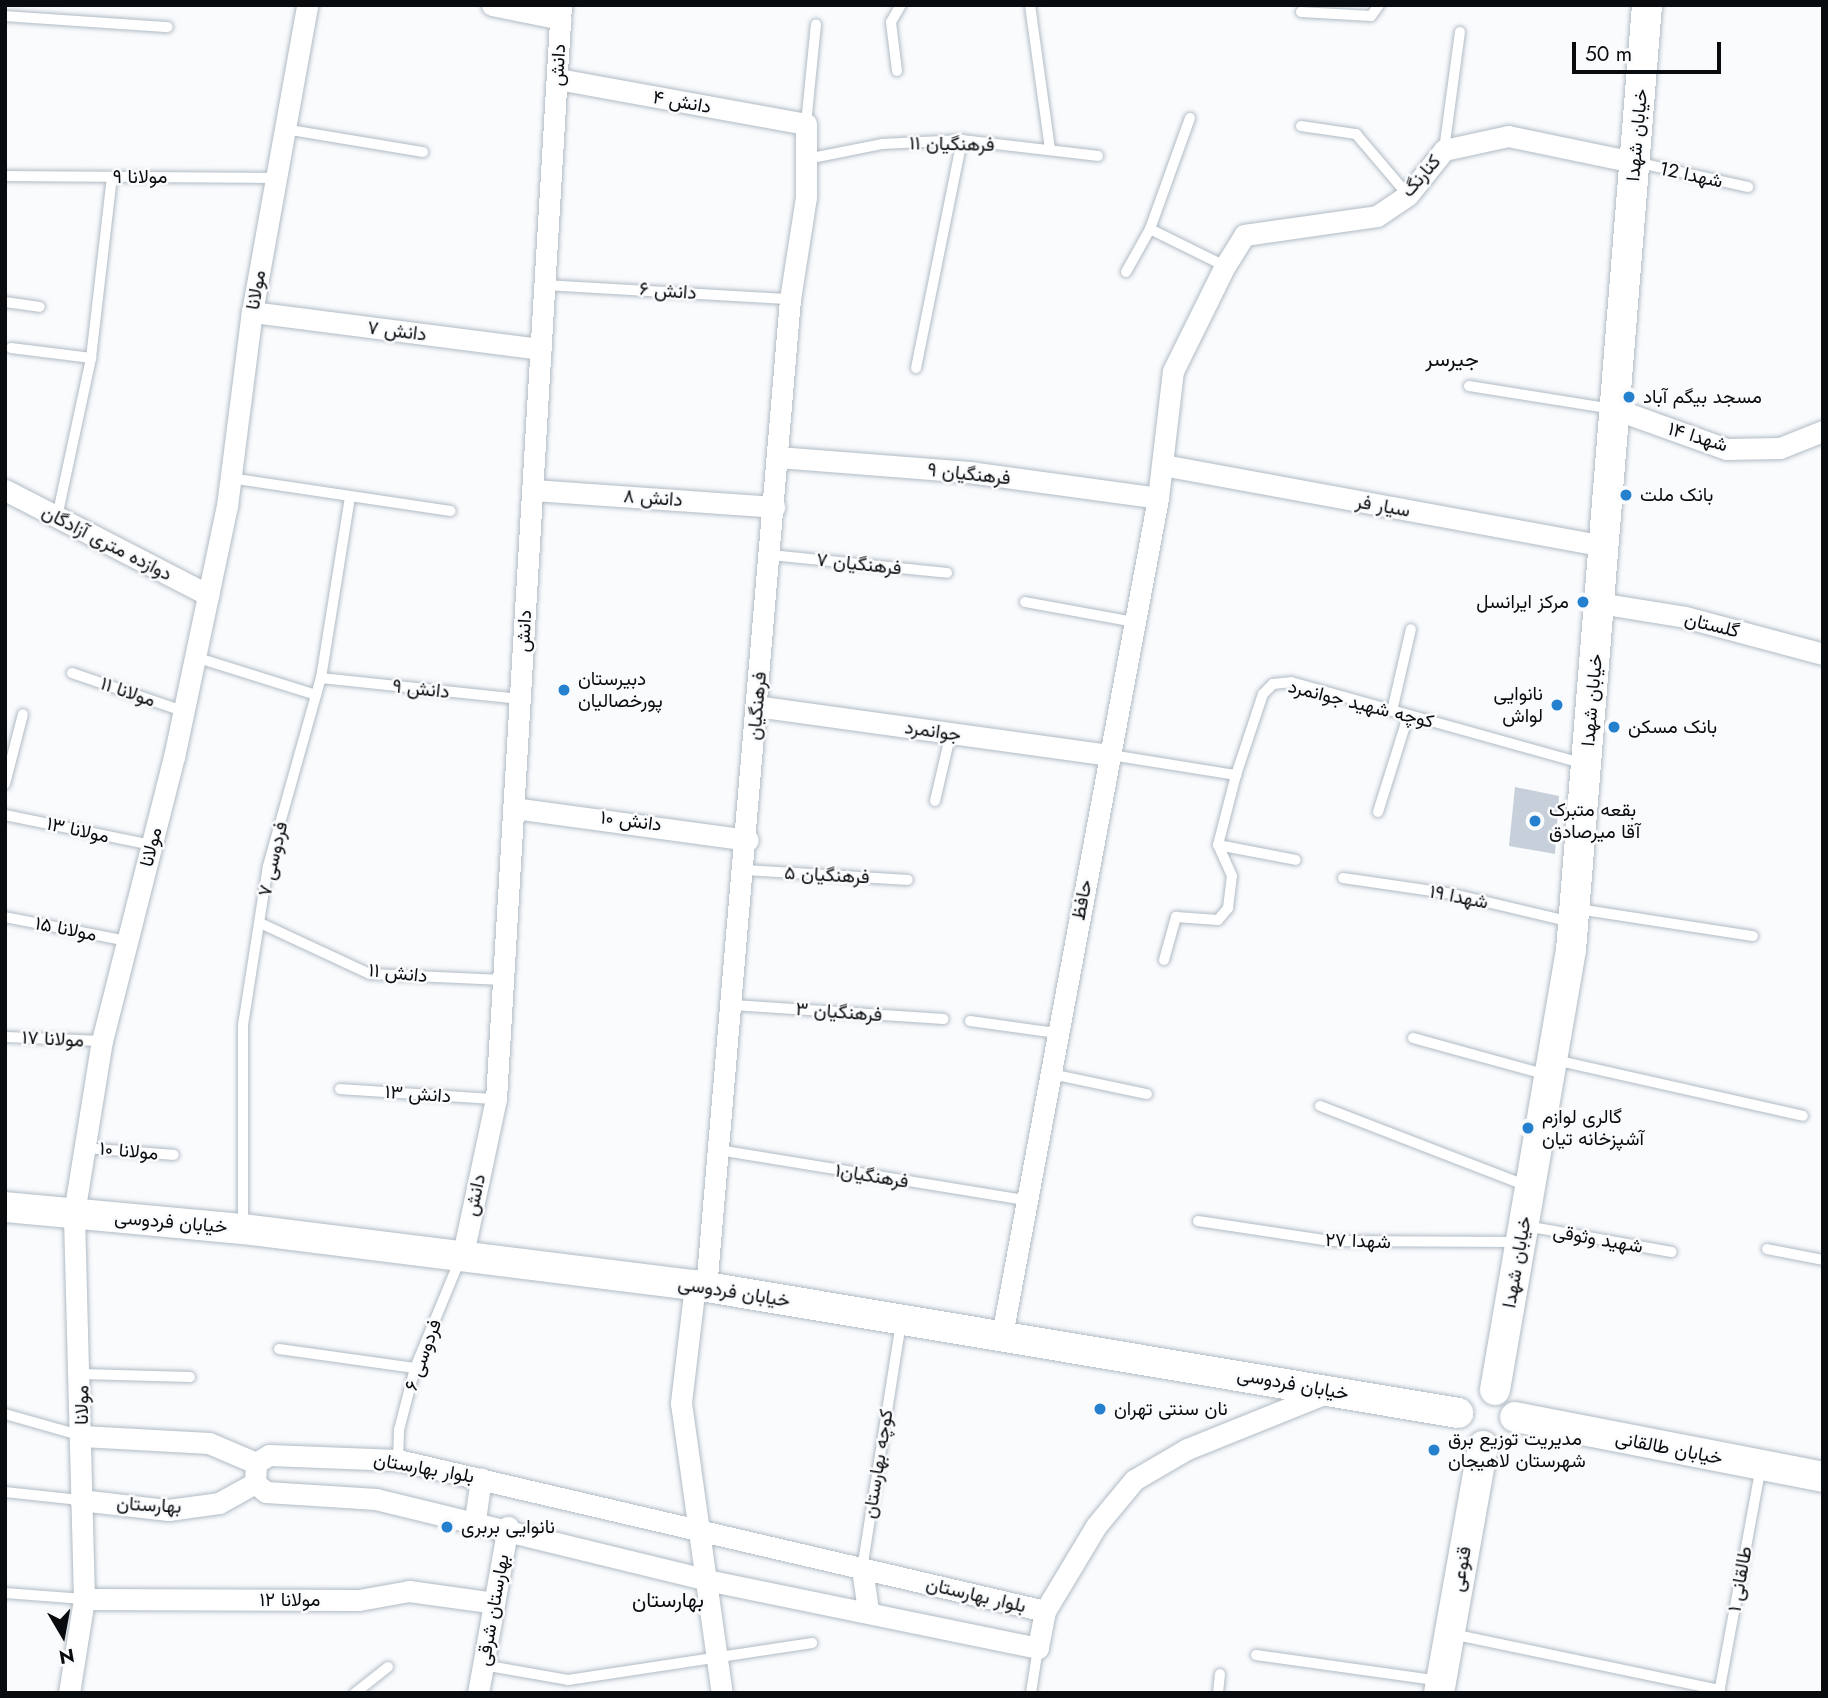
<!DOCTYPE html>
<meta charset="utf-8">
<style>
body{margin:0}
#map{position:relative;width:1828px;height:1698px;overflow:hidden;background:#f9fbfd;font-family:Jost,Vazirmatn,sans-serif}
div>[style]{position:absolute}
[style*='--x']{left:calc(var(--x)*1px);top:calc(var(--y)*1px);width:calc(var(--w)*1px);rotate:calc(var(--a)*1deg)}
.building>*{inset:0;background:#c7d0da}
.roads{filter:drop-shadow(0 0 2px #b1bbc4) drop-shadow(0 0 2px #b1bbc4)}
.lane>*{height:10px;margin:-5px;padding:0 5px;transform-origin:5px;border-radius:5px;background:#fff}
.street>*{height:21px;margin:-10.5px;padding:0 10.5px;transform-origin:10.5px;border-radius:10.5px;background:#fff}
.secondary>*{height:30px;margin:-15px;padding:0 15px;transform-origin:15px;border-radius:15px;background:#fff}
.dots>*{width:19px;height:19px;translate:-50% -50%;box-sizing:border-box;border:4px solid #f9fbfd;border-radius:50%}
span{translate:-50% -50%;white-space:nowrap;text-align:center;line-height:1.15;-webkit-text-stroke:5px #f9fbfd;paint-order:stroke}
.street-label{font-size:19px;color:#090c0f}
.poi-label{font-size:19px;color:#090c0f}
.left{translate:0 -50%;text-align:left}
.right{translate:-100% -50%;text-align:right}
.neighbourhood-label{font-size:21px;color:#090c0f}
.frame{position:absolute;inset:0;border:7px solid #090c0f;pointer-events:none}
.north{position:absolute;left:28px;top:1600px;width:70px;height:70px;-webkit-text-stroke:5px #f9fbfd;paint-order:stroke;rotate:170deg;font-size:19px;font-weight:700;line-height:28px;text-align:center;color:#090c0f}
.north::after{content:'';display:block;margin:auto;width:24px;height:32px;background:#090c0f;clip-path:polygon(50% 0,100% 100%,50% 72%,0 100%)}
.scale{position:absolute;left:1572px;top:42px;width:149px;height:32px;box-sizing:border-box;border:4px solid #090c0f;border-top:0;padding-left:9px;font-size:21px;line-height:24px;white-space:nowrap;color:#090c0f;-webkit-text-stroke:5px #f9fbfd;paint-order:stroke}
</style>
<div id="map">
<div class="building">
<div style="clip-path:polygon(1515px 787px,1559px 796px,1555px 854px,1509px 846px)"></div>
</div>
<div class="roads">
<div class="lane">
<div style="--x:1030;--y:5;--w:146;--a:82.1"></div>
<div style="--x:1301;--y:12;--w:70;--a:3.3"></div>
<div style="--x:1371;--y:16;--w:14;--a:-54"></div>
<div style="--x:5;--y:16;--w:163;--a:3.9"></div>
<div style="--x:897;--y:71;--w:49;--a:-97"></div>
<div style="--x:891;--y:22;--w:20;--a:-60"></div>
<div style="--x:806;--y:124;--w:100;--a:-84.3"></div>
<div style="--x:1301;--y:126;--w:56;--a:8.3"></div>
<div style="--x:1356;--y:134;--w:80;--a:49.6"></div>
<div style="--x:284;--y:129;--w:141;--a:9.4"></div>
<div style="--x:1444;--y:150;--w:119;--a:-82.3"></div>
<div style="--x:807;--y:159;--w:76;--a:-11.3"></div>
<div style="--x:882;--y:144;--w:80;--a:-2.9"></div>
<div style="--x:962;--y:140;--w:137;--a:6.7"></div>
<div style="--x:1635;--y:162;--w:116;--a:12.5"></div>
<div style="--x:5;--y:176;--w:271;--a:0.4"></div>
<div style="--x:1150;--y:229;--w:84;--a:26.3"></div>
<div style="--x:1126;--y:272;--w:49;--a:-60.8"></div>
<div style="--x:1150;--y:229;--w:118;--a:-70.2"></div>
<div style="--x:545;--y:285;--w:245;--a:3.3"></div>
<div style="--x:5;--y:302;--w:35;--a:8"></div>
<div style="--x:11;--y:348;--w:81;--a:7.1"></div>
<div style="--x:91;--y:358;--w:182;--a:-83.4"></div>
<div style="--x:916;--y:368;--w:233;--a:-78.6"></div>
<div style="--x:1469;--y:386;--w:145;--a:9.1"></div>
<div style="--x:230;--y:478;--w:223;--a:8.5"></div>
<div style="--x:57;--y:517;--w:163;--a:-77.9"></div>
<div style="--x:771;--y:555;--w:177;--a:5.8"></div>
<div style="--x:1025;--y:602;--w:111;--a:10.4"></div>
<div style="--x:195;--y:657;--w:127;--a:17.4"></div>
<div style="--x:72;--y:673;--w:117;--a:18.9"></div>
<div style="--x:321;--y:678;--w:200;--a:6"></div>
<div style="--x:1392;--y:711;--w:84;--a:-77"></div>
<div style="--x:1111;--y:755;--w:127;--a:9.1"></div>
<div style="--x:1236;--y:775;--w:85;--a:-71.6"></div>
<div style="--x:1263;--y:694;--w:14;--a:-45"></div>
<div style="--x:1273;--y:684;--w:18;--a:-6"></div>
<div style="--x:1291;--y:682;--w:305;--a:15.6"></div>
<div style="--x:5;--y:784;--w:72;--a:-75.6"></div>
<div style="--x:935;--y:801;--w:70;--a:-76.8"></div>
<div style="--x:1378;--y:812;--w:101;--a:-72.6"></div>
<div style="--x:5;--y:815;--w:149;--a:11.6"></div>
<div style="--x:1218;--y:845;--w:79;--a:10.9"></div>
<div style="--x:746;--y:870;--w:162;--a:3.5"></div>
<div style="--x:1343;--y:878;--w:111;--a:8.3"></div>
<div style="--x:1453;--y:894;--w:121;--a:13.3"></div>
<div style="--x:1578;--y:909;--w:177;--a:8.8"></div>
<div style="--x:5;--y:917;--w:124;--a:11.1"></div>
<div style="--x:260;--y:923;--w:121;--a:24.9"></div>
<div style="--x:370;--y:974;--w:133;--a:2.6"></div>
<div style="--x:1164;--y:960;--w:45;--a:-74.4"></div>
<div style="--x:1176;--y:917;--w:42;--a:4.1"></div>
<div style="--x:1218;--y:920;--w:16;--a:-50"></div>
<div style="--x:1228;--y:908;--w:32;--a:-83"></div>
<div style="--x:1232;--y:876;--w:34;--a:-114"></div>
<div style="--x:1218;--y:845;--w:72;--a:-75.6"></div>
<div style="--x:733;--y:1005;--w:211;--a:3.8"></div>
<div style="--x:970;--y:1021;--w:88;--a:7.9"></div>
<div style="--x:5;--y:1037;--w:97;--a:2.4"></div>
<div style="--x:1413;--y:1038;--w:139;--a:15.4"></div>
<div style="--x:1555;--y:1060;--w:254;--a:12.7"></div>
<div style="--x:1051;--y:1074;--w:98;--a:11.8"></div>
<div style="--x:340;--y:1089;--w:156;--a:3.7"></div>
<div style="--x:1320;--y:1106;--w:222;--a:21.1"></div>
<div style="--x:84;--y:1148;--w:90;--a:4.4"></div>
<div style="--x:719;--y:1150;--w:310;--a:9.3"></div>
<div style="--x:1198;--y:1221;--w:134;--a:8.6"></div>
<div style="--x:1330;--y:1241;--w:188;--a:0.3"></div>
<div style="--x:1526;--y:1226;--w:148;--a:10.1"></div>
<div style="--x:243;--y:1227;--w:202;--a:-90"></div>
<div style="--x:243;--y:1025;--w:161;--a:-81.1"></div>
<div style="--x:268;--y:866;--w:195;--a:-74.3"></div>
<div style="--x:321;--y:678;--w:184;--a:-80.9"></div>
<div style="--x:1767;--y:1249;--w:57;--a:11.1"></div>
<div style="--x:279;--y:1349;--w:137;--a:8"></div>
<div style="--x:82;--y:1374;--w:108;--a:1.6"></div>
<div style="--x:5;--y:1414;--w:80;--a:15.9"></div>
<div style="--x:398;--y:1460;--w:30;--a:-88"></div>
<div style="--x:399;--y:1430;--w:64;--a:-75.5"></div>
<div style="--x:415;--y:1368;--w:120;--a:-67.5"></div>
<div style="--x:5;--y:1492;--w:75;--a:6.1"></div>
<div style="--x:862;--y:1569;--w:250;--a:-81"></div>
<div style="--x:5;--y:1593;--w:79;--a:4.3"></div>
<div style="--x:1452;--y:1634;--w:274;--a:11.8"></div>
<div style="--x:1256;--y:1655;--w:186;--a:8"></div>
<div style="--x:483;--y:1665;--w:86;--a:10"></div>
<div style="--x:568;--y:1680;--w:247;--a:-8.6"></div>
<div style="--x:355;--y:1693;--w:42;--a:-38.2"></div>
<div style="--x:1031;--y:1693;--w:46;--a:-81.2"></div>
<div style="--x:1218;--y:1693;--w:19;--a:-84"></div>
<div style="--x:1719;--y:1693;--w:231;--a:-79.5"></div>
</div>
<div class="street">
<div style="--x:492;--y:5;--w:70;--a:11.5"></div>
<div style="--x:558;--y:79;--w:252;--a:10.3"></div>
<div style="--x:806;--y:124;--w:73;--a:90"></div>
<div style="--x:806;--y:197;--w:103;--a:98.9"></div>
<div style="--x:790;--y:299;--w:993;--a:94.85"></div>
<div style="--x:252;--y:312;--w:291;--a:7.3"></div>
<div style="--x:1615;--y:409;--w:118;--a:19.8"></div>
<div style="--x:1726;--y:449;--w:54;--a:-1.1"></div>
<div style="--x:1780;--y:448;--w:46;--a:-21.6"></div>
<div style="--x:778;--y:457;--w:192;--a:4.5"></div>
<div style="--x:969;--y:472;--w:191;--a:7.8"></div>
<div style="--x:1163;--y:465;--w:448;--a:10.4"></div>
<div style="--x:5;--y:490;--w:229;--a:27.3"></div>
<div style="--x:533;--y:490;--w:242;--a:4"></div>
<div style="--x:1599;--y:603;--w:87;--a:9.2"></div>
<div style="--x:1685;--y:617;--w:143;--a:15"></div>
<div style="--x:756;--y:706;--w:358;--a:7.9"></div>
<div style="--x:514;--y:808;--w:236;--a:7.8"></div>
<div style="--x:463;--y:1254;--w:158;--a:-78"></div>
<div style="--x:496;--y:1099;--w:1096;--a:-86.6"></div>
<div style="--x:695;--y:1285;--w:119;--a:96.8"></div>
<div style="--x:681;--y:1403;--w:293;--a:82"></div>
<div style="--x:1002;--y:1335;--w:851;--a:-79.44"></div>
<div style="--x:1158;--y:498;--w:128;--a:-83.3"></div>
<div style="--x:1173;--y:371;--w:117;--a:-63.7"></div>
<div style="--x:1225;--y:266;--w:36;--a:-58"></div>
<div style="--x:1244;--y:235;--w:134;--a:-8.1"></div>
<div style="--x:1377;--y:216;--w:37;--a:-34"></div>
<div style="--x:1408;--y:195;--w:58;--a:-51.3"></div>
<div style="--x:1444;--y:150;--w:66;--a:-12.3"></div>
<div style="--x:1508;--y:136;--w:129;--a:11.7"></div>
<div style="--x:82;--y:1436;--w:127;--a:3.2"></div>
<div style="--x:209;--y:1443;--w:51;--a:23.1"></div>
<div style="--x:269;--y:1455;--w:129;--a:2.2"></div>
<div style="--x:398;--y:1460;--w:664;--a:13.14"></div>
<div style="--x:1045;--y:1611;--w:38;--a:101"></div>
<div style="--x:1038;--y:1648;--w:337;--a:-168.4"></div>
<div style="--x:708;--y:1580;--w:342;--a:-166.3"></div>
<div style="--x:376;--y:1499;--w:110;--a:-176.4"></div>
<div style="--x:266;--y:1492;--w:14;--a:-141"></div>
<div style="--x:255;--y:1483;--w:20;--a:-87"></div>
<div style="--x:256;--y:1463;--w:15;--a:-32"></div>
<div style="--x:80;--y:1500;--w:89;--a:6.5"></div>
<div style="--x:168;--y:1510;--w:51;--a:-7.8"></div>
<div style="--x:219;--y:1503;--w:41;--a:-29.1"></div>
<div style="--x:475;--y:1520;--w:42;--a:-81.9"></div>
<div style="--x:862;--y:1569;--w:41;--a:81.7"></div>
<div style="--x:84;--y:1599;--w:275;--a:0.2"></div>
<div style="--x:359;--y:1600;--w:51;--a:-10.2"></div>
<div style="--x:409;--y:1591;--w:86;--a:8"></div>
<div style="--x:1045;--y:1611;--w:99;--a:-59"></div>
<div style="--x:1096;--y:1526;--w:60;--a:-50.4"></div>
<div style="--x:1134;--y:1480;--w:61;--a:-30.3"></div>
<div style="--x:1187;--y:1449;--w:153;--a:-21.9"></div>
<div style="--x:69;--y:1693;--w:95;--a:-80.9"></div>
<div style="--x:84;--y:1599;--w:386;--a:-91.5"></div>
<div style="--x:74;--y:1213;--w:174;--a:-80.8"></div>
<div style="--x:102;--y:1041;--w:293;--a:-75.8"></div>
<div style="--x:174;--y:757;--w:257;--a:-78.1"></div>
<div style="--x:227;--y:506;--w:196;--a:-82.7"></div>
<div style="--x:252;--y:312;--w:312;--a:-79.8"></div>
<div style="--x:478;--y:1693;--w:169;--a:-79.8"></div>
</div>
<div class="secondary">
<div style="--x:5;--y:1207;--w:239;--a:5.3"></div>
<div style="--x:243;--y:1229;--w:455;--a:7.1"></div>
<div style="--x:695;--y:1285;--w:774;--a:9.52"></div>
<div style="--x:1495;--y:1390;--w:447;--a:-80.2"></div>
<div style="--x:1571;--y:950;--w:948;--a:-85.4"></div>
<div style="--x:1515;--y:1417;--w:314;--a:11"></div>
<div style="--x:1439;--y:1693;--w:251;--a:-79.9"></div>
</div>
</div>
<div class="dots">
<div style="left:1629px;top:397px;background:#2580cd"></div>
<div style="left:1626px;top:495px;background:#2580cd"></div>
<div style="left:1583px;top:602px;background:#2580cd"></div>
<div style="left:564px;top:690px;background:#2580cd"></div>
<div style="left:1557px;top:705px;background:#2580cd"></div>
<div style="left:1614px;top:727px;background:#2580cd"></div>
<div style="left:1535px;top:821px;background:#2580cd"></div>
<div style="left:1528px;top:1128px;background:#2580cd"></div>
<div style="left:1100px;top:1409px;background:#2580cd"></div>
<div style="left:1434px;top:1450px;background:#2580cd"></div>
<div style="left:447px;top:1527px;background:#2580cd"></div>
</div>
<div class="street-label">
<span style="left:558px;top:65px;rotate:-87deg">دانش</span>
<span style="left:682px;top:102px;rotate:10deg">دانش ۴</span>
<span style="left:1637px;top:135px;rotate:-85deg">خیابان شهدا</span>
<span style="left:952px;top:144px;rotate:1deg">فرهنگیان ۱۱</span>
<span style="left:1691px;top:175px;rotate:12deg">شهدا 12</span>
<span style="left:1421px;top:176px;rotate:-49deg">کنارنگ</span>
<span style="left:140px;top:177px">مولانا ۹</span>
<span style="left:256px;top:290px;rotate:-80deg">مولانا</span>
<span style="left:668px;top:291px;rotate:4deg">دانش ۶</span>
<span style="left:397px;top:331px;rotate:7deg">دانش ۷</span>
<span style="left:1698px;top:437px;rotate:17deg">شهدا ۱۴</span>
<span style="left:969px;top:474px;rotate:6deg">فرهنگیان ۹</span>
<span style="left:653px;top:498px;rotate:4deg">دانش ۸</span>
<span style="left:1383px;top:506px;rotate:10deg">سیار فر</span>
<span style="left:107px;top:543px;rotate:27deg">دوازده متری آزادگان</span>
<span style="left:859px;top:564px;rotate:6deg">فرهنگیان ۷</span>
<span style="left:1712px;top:625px;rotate:14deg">گلستان</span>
<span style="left:524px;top:631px;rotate:-87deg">دانش</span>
<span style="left:421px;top:689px;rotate:6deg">دانش ۹</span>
<span style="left:128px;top:692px;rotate:19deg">مولانا ۱۱</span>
<span style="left:1592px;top:700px;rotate:-85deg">خیابان شهدا</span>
<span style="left:1361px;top:704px;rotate:14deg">کوچه شهید جوانمرد</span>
<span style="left:757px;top:706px;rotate:-85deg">فرهنگیان</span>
<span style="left:933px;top:731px;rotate:8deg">جوانمرد</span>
<span style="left:631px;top:821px;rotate:7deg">دانش ۱۰</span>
<span style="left:78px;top:830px;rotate:12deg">مولانا ۱۳</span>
<span style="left:151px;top:847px;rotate:-76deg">مولانا</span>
<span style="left:273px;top:859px;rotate:-77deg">فردوسی ۷</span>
<span style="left:827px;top:875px;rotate:3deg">فرهنگیان ۵</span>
<span style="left:1459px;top:897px;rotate:11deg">شهدا ۱۹</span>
<span style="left:1082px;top:900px;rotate:-79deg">حافظ</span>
<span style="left:66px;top:929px;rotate:11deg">مولانا ۱۵</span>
<span style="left:398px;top:973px;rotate:6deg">دانش ۱۱</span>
<span style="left:839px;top:1012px;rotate:4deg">فرهنگیان ۳</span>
<span style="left:53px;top:1039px;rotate:3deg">مولانا ۱۷</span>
<span style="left:418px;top:1094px;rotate:4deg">دانش ۱۳</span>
<span style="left:129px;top:1151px;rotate:5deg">مولانا ۱۰</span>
<span style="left:872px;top:1176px;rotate:9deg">فرهنگیان۱</span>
<span style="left:475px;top:1195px;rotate:-78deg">دانش</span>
<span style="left:171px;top:1222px;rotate:5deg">خیابان فردوسی</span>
<span style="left:1598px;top:1239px;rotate:10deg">شهید وثوقی</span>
<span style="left:1358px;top:1241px;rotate:2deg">۲۷ شهدا</span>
<span style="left:1517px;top:1262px;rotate:-80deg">خیابان شهدا</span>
<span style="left:734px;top:1292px;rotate:9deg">خیابان فردوسی</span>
<span style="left:423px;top:1355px;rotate:-70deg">فردوسی ۶</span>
<span style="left:1293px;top:1384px;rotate:10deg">خیابان فردوسی</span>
<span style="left:82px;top:1405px;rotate:-89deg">مولانا</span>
<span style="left:1669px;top:1448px;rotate:11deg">خیابان طالقانی</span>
<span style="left:878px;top:1464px;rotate:-81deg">کوچه بهارستان</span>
<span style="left:424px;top:1468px;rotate:10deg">بلوار بهارستان</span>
<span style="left:149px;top:1505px;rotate:3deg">بهارستان</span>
<span style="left:1461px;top:1569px;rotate:-80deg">قنوعی</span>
<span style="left:1740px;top:1579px;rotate:-80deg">طالقانی ۱</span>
<span style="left:976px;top:1595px;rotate:13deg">بلوار بهارستان</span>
<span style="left:290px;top:1600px">مولانا ۱۲</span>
<span style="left:493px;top:1610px;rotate:-80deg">بهارستان شرقی</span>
</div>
<div class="poi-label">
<span class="left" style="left:1643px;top:397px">مسجد بیگم آباد</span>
<span class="left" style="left:1640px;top:495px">بانک ملت</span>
<span class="right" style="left:1569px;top:602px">مرکز ایرانسل</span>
<span class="left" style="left:578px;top:690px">دبیرستان<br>پورخصالیان</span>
<span class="right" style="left:1543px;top:705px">نانوایی<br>لواش</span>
<span class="left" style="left:1628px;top:727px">بانک مسکن</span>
<span class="left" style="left:1549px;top:821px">بقعه متبرک<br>آقا میرصادق</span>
<span class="left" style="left:1542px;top:1128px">گالری لوازم<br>آشپزخانه تیان</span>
<span class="left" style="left:1114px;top:1409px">نان سنتی تهران</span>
<span class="left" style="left:1448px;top:1450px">مدیریت توزیع برق<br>شهرستان لاهیجان</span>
<span class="left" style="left:461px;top:1527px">نانوایی بربری</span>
</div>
<div class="neighbourhood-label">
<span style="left:1452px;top:359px">جیرسر</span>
<span style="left:668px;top:1600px">بهارستان</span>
</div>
<div class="frame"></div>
<div class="north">N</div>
<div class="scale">50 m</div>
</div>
